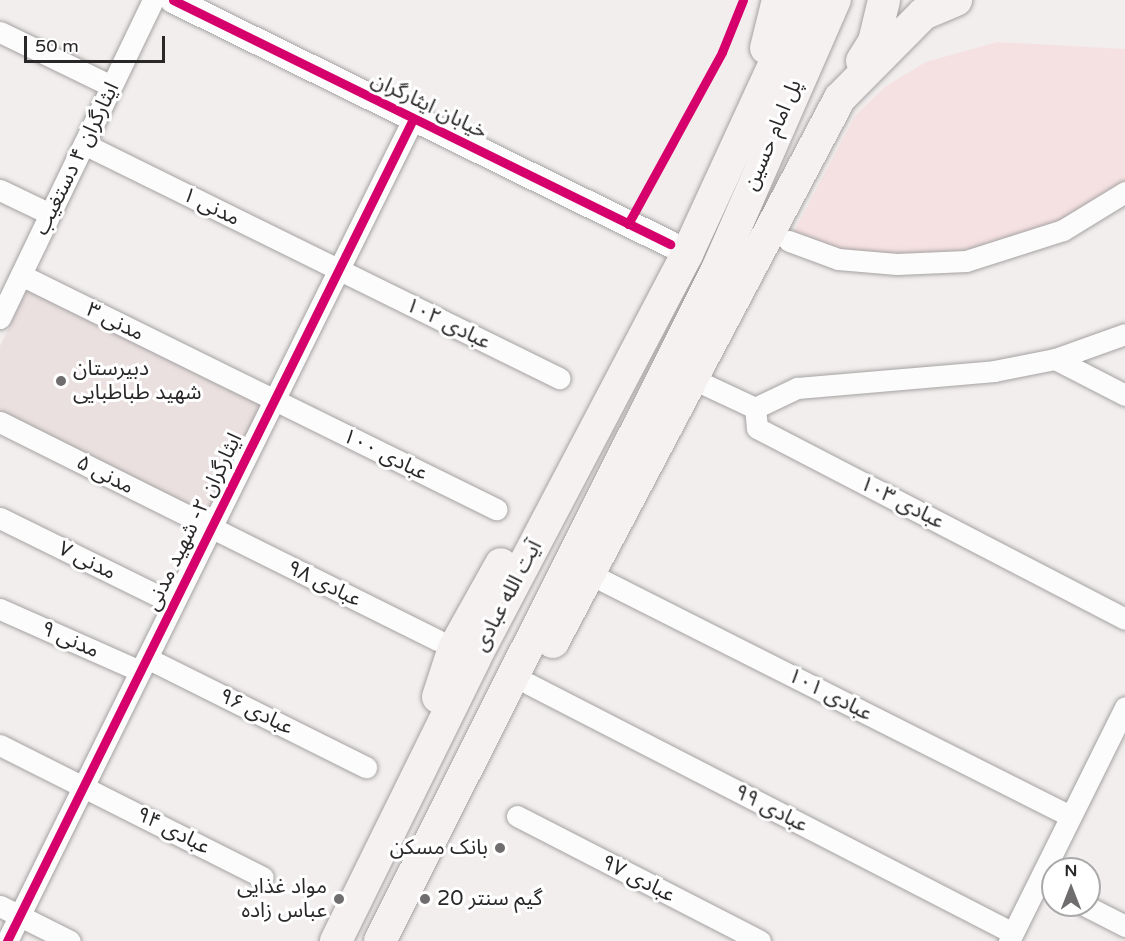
<!DOCTYPE html>
<meta charset="utf-8">
<style>
body{margin:0}
#map{position:relative;width:1125px;height:941px;overflow:hidden;background:#f2eeee;font-family:"Varela Round","Noto Sans Arabic",sans-serif}
div>[style]{position:absolute}
[style*='--x']{left:calc(var(--x)*1px);top:calc(var(--y)*1px);width:calc(var(--w)*1px);rotate:calc(var(--a)*1deg)}
.built>*{inset:0;background:#ebe0e0}
.green>*{inset:0;background:#f6e1e2}
.roads{filter:drop-shadow(0 0 2px #a5a2a2) drop-shadow(0 0 2px #a5a2a2)}
.minor>*{height:21px;margin:-10.5px;padding:0 10.5px;transform-origin:10.5px;border-radius:10.5px;background:#fdfcfc}
.tertiary>*{height:26px;margin:-13px;padding:0 13px;transform-origin:13px;border-radius:13px;background:#fdfcfc}
.primary>*{height:32px;margin:-16px;padding:0 16px;transform-origin:16px;border-radius:16px;background:#f6f1f1}
.cycleway>*{height:9px;margin:-4.5px;padding:0 4.5px;transform-origin:4.5px;border-radius:4.5px;background:#d6006c}
.dots>*{width:16px;height:16px;translate:-50% -50%;box-sizing:border-box;border:3px solid #fff;border-radius:50%}
span{translate:-50% -50%;white-space:nowrap;text-align:center;line-height:1.15;-webkit-text-stroke:6px #fff;paint-order:stroke}
.street-label{font-size:21px;color:#292727}
.poi-label{font-size:21px;color:#292727}
.left{translate:0 -50%;text-align:left}
.right{translate:-100% -50%;text-align:right}
.north{position:absolute;left:1041px;top:857px;width:60px;height:60px;box-sizing:border-box;background:#fff;border:2px solid #a9a9a9;border-radius:50%;rotate:0deg;font-size:16px;font-weight:700;line-height:24px;text-align:center;color:#292727}
.north::after{content:'';display:block;margin:auto;width:21px;height:27px;background:#6f6d6d;clip-path:polygon(50% 0,100% 100%,50% 72%,0 100%)}
.scale{position:absolute;left:24px;top:36px;width:141px;height:27px;box-sizing:border-box;border:3px solid #292727;border-top:0;padding-left:8px;font-size:18px;line-height:21px;white-space:nowrap;color:#292727;-webkit-text-stroke:4px #fff;paint-order:stroke}
</style>
<div id="map">
<div class="built">
<div style="clip-path:polygon(28px 288px,262px 405px,207px 521px,0 415px,0 346px)"></div>
</div>
<div class="green">
<div style="clip-path:polygon(997px 42px,1125px 49px,1125px 206px,1068px 239px,972px 270px,897px 272px,789px 241px,855px 116px,886px 86px,926px 62px)"></div>
</div>
<div class="roads">
<div class="minor">
<div style="--x:0;--y:32;--w:123;--a:25.9"></div>
<div style="--x:84;--y:144;--w:530;--a:26.23"></div>
<div style="--x:0;--y:190;--w:55;--a:25.6"></div>
<div style="--x:789;--y:241;--w:52;--a:20.2"></div>
<div style="--x:838;--y:259;--w:59;--a:4.8"></div>
<div style="--x:897;--y:264;--w:69;--a:-2.5"></div>
<div style="--x:966;--y:261;--w:102;--a:-17.7"></div>
<div style="--x:1063;--y:230;--w:73;--a:-31.5"></div>
<div style="--x:21;--y:275;--w:530;--a:26.23"></div>
<div style="--x:0;--y:318;--w:353;--a:-64.3"></div>
<div style="--x:1055;--y:359;--w:79;--a:27.2"></div>
<div style="--x:693;--y:379;--w:68;--a:25.1"></div>
<div style="--x:755;--y:408;--w:20;--a:84"></div>
<div style="--x:757;--y:428;--w:415;--a:27.4"></div>
<div style="--x:755;--y:408;--w:47;--a:-25.5"></div>
<div style="--x:797;--y:388;--w:198;--a:-4.9"></div>
<div style="--x:994;--y:371;--w:62;--a:-11.1"></div>
<div style="--x:1055;--y:359;--w:74;--a:-19.7"></div>
<div style="--x:0;--y:422;--w:489;--a:26.5"></div>
<div style="--x:0;--y:518;--w:193;--a:26.2"></div>
<div style="--x:590;--y:574;--w:538;--a:26.76"></div>
<div style="--x:0;--y:609;--w:153;--a:23.9"></div>
<div style="--x:147;--y:658;--w:245;--a:26.5"></div>
<div style="--x:529;--y:684;--w:544;--a:27.22"></div>
<div style="--x:0;--y:745;--w:294;--a:26.7"></div>
<div style="--x:517;--y:816;--w:273;--a:27.2"></div>
<div style="--x:1084;--y:905;--w:46;--a:27.1"></div>
<div style="--x:0;--y:906;--w:78;--a:26.6"></div>
<div style="--x:7;--y:941;--w:917;--a:-63.71"></div>
<div style="--x:1009;--y:941;--w:261;--a:-63.6"></div>
</div>
<div class="tertiary">
<div style="--x:173;--y:0;--w:554;--a:26.15"></div>
</div>
<div class="primary">
<div style="--x:766;--y:48;--w:49;--a:-76"></div>
<div style="--x:862;--y:61;--w:22;--a:-58"></div>
<div style="--x:874;--y:42;--w:43;--a:-76.6"></div>
<div style="--x:553;--y:642;--w:615;--a:-62.19"></div>
<div style="--x:840;--y:98;--w:118;--a:-45.3"></div>
<div style="--x:923;--y:14;--w:36;--a:-23"></div>
<div style="--x:438;--y:697;--w:52;--a:-71.9"></div>
<div style="--x:454;--y:648;--w:96;--a:-60.8"></div>
<div style="--x:336;--y:941;--w:315;--a:-63.8"></div>
<div style="--x:475;--y:658;--w:456;--a:-62.3"></div>
<div style="--x:687;--y:254;--w:280;--a:-65.3"></div>
<div style="--x:380;--y:941;--w:749;--a:-63.33"></div>
<div style="--x:716;--y:272;--w:297;--a:-66.4"></div>
</div>
</div>
<div class="cycleway">
<div style="--x:173;--y:0;--w:554;--a:26.15"></div>
<div style="--x:628;--y:224;--w:196;--a:-61.3"></div>
<div style="--x:722;--y:52;--w:56;--a:-68"></div>
<div style="--x:7;--y:941;--w:917;--a:-63.71"></div>
</div>
<div class="dots">
<div style="left:61px;top:381px;background:#6f6d6d"></div>
<div style="left:500px;top:848px;background:#6f6d6d"></div>
<div style="left:339px;top:899px;background:#6f6d6d"></div>
<div style="left:425px;top:899px;background:#6f6d6d"></div>
</div>
<div class="street-label">
<span style="left:429px;top:106px;rotate:26deg">خیابان ایثارگران</span>
<span style="left:773px;top:135px;rotate:-67deg">پل امام حسین</span>
<span style="left:77px;top:159px;rotate:-64deg">ایثارگران ۴ دستغیب</span>
<span style="left:211px;top:207px;rotate:26deg">مدنی ۱</span>
<span style="left:115px;top:322px;rotate:26deg">مدنی ۳</span>
<span style="left:448px;top:324px;rotate:26deg">عبادی ۱۰۲</span>
<span style="left:385px;top:455px;rotate:26deg">عبادی ۱۰۰</span>
<span style="left:105px;top:475px;rotate:27deg">مدنی ۵</span>
<span style="left:902px;top:503px;rotate:27deg">عبادی ۱۰۳</span>
<span style="left:194px;top:522px;rotate:-64deg">ایثارگران ۲- شهید مدنی</span>
<span style="left:87px;top:561px;rotate:26deg">مدنی ۷</span>
<span style="left:324px;top:584px;rotate:26deg">عبادی ۹۸</span>
<span style="left:508px;top:596px;rotate:-62deg">آیت الله عبادی</span>
<span style="left:70px;top:640px;rotate:24deg">مدنی ۹</span>
<span style="left:830px;top:695px;rotate:27deg">عبادی ۱۰۱</span>
<span style="left:256px;top:712px;rotate:26deg">عبادی ۹۶</span>
<span style="left:771px;top:809px;rotate:27deg">عبادی ۹۹</span>
<span style="left:173px;top:831px;rotate:27deg">عبادی ۹۴</span>
<span style="left:638px;top:879px;rotate:27deg">عبادی ۹۷</span>
</div>
<div class="poi-label">
<span class="left" style="left:73px;top:381px">دبیرستان<br>شهید طباطبایی</span>
<span class="right" style="left:488px;top:848px">بانک مسکن</span>
<span class="right" style="left:327px;top:899px">مواد غذایی<br>عباس زاده</span>
<span class="left" style="left:437px;top:899px">گیم سنتر 20</span>
</div>
<div class="north">N</div>
<div class="scale">50 m</div>
</div>
